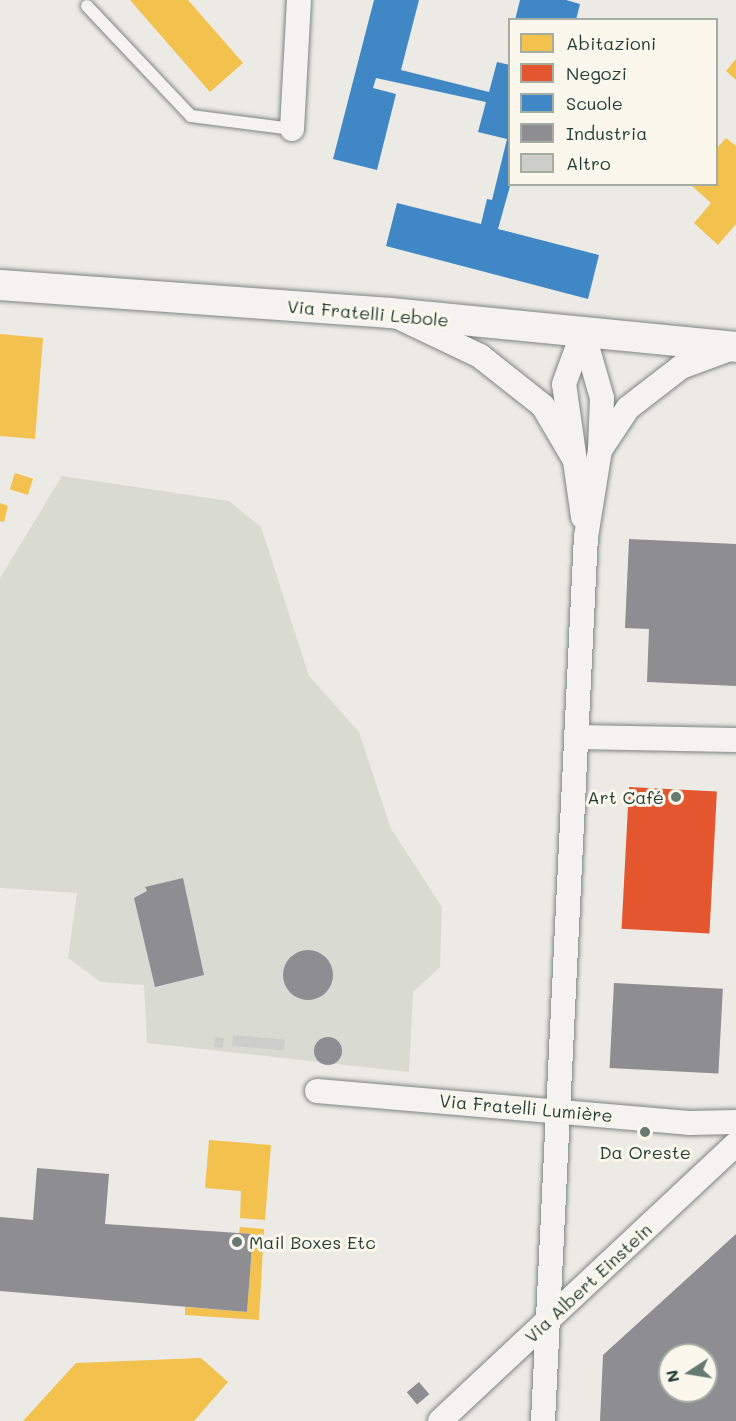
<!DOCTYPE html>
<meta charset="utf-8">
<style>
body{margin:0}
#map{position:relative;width:736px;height:1421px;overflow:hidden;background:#ebeae4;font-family:Mali,sans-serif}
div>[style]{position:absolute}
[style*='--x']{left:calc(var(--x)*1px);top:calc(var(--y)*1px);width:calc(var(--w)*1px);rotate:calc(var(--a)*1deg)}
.green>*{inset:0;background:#d9dbd2}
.homes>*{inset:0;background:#f2c14e;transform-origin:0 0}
.shops>*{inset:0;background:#e4572e;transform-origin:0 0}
.schools>*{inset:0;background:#3f88c5}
.industry>*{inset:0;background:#8d8d92;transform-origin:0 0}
.round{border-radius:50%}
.building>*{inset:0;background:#cdceca;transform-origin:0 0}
.roads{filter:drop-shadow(0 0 2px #808581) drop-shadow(0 0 2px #808581)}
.service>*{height:12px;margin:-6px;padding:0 6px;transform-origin:6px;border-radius:6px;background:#f4f3ef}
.minor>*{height:24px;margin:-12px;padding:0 12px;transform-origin:12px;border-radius:12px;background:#f4f3ef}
.tertiary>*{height:30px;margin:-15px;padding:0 15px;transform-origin:15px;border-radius:15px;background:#f4f3ef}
.dots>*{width:16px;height:16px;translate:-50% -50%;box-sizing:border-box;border:3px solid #fbf7ec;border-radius:50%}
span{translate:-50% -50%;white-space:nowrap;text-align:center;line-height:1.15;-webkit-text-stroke:6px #fbf7ec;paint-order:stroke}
.street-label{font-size:18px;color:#1f3d34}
.poi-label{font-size:18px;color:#1f3d34}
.right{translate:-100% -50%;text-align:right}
.left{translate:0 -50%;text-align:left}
.legend{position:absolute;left:508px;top:18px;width:210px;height:168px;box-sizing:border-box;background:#fbf7ec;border:2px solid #a3ada2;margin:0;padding:8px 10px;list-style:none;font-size:18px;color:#1f3d34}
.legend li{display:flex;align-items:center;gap:12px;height:30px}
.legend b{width:30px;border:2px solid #a3ada2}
.north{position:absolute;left:658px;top:1343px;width:60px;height:60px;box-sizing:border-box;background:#fbf7ec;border:2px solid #a3ada2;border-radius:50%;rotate:258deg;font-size:16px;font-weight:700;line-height:24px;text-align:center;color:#1f3d34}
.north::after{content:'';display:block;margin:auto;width:21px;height:27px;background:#667a72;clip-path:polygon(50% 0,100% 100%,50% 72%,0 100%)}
</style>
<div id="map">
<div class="green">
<div style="clip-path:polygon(62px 476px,229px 501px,261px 527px,309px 676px,359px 732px,391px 829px,442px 907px,440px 967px,413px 992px,409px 1072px,147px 1043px,144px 985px,101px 982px,68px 958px,77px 893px,0 888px,0 578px)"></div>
</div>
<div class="homes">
<div style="clip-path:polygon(130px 0,188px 0,243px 63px,210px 92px)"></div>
<div style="clip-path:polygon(736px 59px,736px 80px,726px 71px)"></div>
<div style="clip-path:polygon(726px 138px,736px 146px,736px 224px,718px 245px,694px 223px,711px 203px,690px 184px,716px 184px,716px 149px)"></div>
<div style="clip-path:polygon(0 334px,43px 338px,35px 439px,0 436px)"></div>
<div style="left:15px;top:473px;width:19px;height:17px;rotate:18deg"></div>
<div style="clip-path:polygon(0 503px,8px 506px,4px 522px,0 521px)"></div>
<div style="clip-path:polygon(209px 1140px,271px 1145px,265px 1220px,240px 1218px,241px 1191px,205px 1188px)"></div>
<div style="clip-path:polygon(240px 1227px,264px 1229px,259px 1320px,185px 1315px,185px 1307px,247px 1312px,253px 1234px,239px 1233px)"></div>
<div style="clip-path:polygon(201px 1358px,228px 1382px,194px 1421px,23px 1421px,76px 1363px)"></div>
</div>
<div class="shops">
<div style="left:629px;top:787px;width:88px;height:142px;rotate:3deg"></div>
</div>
<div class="schools">
<div style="clip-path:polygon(374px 0,419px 0,401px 70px,489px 92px,497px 62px,510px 65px,510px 186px,498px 229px,599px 255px,588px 299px,386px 246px,397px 203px,481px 224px,487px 199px,492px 200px,507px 139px,478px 132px,486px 102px,376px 78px,373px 88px,396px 94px,377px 170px,333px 159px)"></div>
<div style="clip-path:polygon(520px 0,566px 0,580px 4px,576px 20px,515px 20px)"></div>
</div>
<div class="industry">
<div style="clip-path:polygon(629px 539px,736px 544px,736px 686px,647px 682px,649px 629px,625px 628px)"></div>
<div style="clip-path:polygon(183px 878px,204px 975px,155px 987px,134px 898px,147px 891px,145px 887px)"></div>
<div class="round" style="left:283px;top:950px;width:50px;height:50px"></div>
<div style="left:614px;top:983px;width:109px;height:85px;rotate:3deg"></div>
<div class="round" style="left:314px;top:1037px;width:28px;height:28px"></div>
<div style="clip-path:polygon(37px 1168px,109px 1174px,105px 1224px,253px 1234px,247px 1312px,0 1291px,0 1217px,33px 1220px)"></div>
<div style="clip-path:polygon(evenodd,736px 1234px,736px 1421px,600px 1421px,603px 1355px,736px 1234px,670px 1355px,706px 1355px,706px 1391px,670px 1391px,670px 1355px)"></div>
<div style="left:419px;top:1382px;width:16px;height:16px;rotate:50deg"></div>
</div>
<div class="building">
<div style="left:233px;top:1035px;width:52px;height:11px;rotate:5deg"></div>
<div style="left:215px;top:1037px;width:9px;height:10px;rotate:6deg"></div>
</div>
<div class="roads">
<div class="service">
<div style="--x:87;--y:6;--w:151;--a:46.6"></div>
<div style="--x:191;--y:116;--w:102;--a:7.3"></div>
</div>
<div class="minor">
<div style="--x:292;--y:129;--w:129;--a:-86.9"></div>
<div style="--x:400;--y:318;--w:89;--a:25.4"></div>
<div style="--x:480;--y:356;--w:80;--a:38.4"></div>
<div style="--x:543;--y:406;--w:59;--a:59.5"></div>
<div style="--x:600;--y:450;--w:50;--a:-56.3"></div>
<div style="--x:628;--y:408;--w:67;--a:-37.7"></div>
<div style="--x:681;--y:367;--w:54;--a:-20.4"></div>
<div style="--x:583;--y:517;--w:134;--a:-98.1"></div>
<div style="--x:564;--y:384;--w:55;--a:-69.9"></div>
<div style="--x:576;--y:737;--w:160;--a:1.1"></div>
<div style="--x:317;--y:1091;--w:373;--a:4.9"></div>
<div style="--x:689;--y:1123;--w:47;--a:-1.2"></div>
<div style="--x:440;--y:1421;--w:405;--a:-43.1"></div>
<div style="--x:543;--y:1421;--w:885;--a:-87.22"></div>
<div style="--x:586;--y:537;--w:88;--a:-80.9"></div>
<div style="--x:600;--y:450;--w:52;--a:-87.8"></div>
<div style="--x:602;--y:398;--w:69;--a:-106.1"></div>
</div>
<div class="tertiary">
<div style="--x:0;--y:285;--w:391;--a:4.1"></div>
<div style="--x:390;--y:313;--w:348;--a:5.6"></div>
</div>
</div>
<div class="dots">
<div style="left:676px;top:797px;background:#667a72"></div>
<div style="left:645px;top:1132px;background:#667a72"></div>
<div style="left:237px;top:1242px;background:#667a72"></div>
</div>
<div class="street-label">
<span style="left:368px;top:313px;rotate:5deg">Via Fratelli Lebole</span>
<span style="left:526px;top:1108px;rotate:5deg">Via Fratelli Lumière</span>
<span style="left:588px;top:1283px;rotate:-43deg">Via Albert Einstein</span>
</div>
<div class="poi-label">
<span class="right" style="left:664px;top:797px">Art Café</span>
<span style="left:645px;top:1152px">Da Oreste</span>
<span class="left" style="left:249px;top:1242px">Mail Boxes Etc</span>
</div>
<ul class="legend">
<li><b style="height:16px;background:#f2c14e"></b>Abitazioni</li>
<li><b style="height:16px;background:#e4572e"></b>Negozi</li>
<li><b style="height:16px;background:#3f88c5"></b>Scuole</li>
<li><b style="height:16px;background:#8d8d92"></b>Industria</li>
<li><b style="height:16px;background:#cdceca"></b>Altro</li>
</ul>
<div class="north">N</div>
</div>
